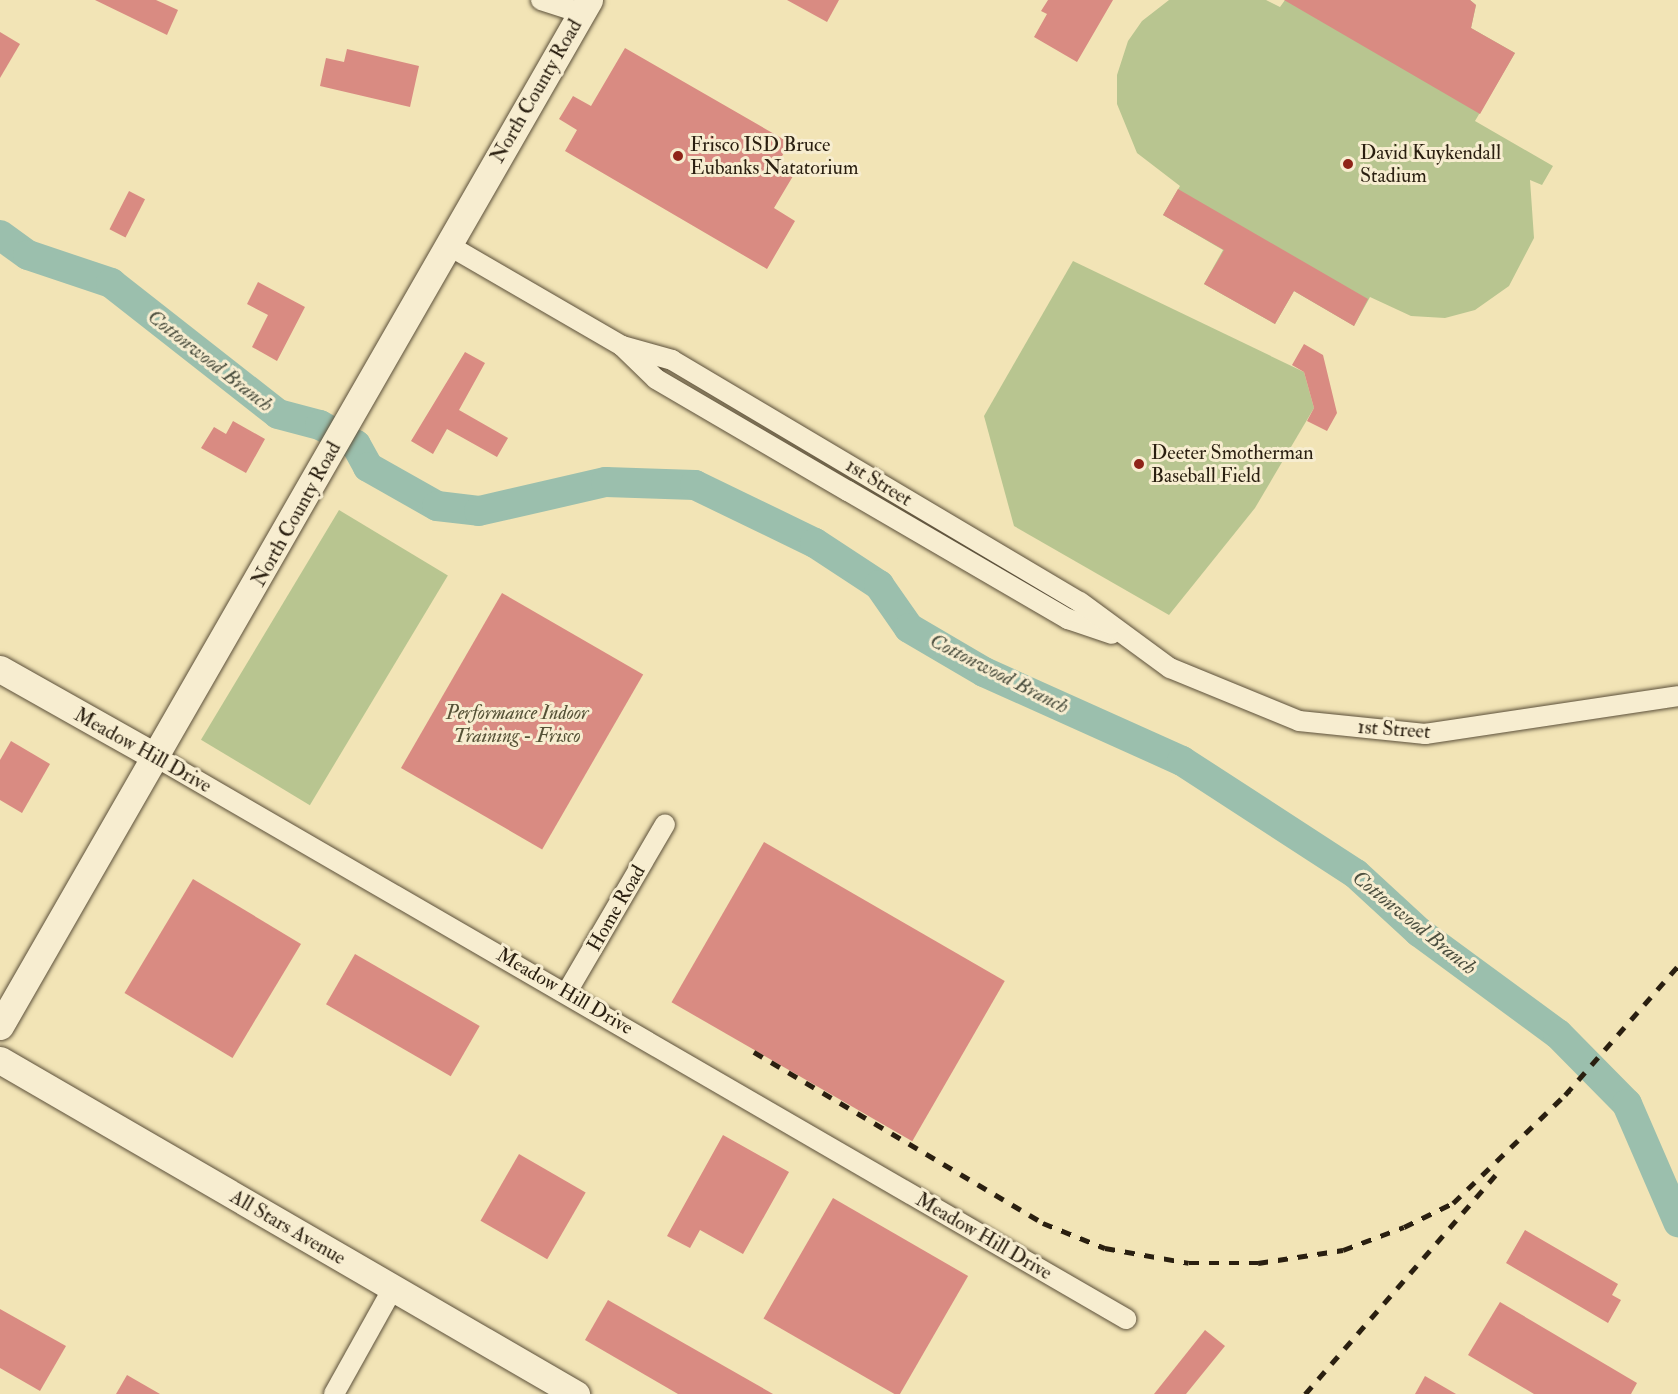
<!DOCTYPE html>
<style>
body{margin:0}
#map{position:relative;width:1678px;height:1394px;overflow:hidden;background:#f2e4b6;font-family:"IM FELL Double Pica",serif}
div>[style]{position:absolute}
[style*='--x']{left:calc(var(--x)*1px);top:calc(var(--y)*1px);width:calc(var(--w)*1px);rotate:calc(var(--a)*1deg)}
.green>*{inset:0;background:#b8c590;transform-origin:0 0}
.river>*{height:30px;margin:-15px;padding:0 15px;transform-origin:15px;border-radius:15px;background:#9bbfad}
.building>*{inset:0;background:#d98b82;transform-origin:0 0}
.roads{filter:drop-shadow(0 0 2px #5c503a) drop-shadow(0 0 2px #5c503a)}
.street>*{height:20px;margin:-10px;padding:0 10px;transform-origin:10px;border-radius:10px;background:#f7edd0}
.secondary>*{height:27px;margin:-13.5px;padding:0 13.5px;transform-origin:13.5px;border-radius:13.5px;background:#f7edd0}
.rail>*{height:4.5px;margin-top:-2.25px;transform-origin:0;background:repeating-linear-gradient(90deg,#2a1f10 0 10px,transparent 0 20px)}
.dots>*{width:16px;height:16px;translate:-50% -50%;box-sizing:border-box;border:3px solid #f7edd0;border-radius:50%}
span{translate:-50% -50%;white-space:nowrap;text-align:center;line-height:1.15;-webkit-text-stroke:6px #f7edd0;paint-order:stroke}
.street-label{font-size:20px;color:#2a1f10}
.poi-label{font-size:20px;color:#2a1f10}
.left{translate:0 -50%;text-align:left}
.park-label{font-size:20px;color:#555136;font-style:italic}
.water-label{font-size:21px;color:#4c4f3f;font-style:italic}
</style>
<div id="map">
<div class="green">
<div style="clip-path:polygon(1169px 0,1266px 0,1280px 7px,1285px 0,1470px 0,1476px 5px,1471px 28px,1515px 53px,1475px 121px,1553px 166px,1542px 185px,1530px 180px,1534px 238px,1509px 286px,1475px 310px,1445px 318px,1411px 316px,1370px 297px,1354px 326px,1294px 291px,1275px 324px,1204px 284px,1223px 250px,1163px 215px,1180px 186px,1137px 153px,1117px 104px,1117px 75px,1128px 41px,1142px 21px)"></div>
<div style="clip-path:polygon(1073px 261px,1304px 372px,1314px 408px,1255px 508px,1169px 615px,1014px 526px,984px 416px)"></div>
<div style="left:339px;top:510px;width:127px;height:268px;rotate:31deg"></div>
</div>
<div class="river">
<div style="--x:0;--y:235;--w:34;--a:36"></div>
<div style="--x:28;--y:255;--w:88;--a:18.6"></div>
<div style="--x:111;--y:283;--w:212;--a:38.1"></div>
<div style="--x:278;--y:414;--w:43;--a:14.7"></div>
<div style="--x:320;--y:425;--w:41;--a:29.1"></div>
<div style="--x:356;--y:445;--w:25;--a:61"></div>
<div style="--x:368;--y:467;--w:79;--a:29.5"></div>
<div style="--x:437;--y:506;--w:42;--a:6.8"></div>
<div style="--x:479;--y:511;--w:130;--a:-12.9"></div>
<div style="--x:606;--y:482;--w:89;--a:1.9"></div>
<div style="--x:695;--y:485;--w:133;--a:25.8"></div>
<div style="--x:815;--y:543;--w:77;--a:33.3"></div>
<div style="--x:879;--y:585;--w:52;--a:55.1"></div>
<div style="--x:909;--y:628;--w:87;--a:30.4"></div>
<div style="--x:984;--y:672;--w:217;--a:24.2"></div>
<div style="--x:1182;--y:761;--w:207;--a:33"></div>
<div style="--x:1356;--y:874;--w:86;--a:42.6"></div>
<div style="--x:1419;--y:932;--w:172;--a:36.3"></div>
<div style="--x:1558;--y:1034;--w:98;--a:45.4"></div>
<div style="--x:1627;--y:1104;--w:129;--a:66.6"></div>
</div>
<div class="building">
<div style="clip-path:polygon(95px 0,156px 0,178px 10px,167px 35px)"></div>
<div style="clip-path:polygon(787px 0,839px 0,827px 22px)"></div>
<div style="clip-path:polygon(1048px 0,1113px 0,1077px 62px,1034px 37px,1047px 14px,1041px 11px)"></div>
<div style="clip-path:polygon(1284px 0,1470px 0,1476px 5px,1471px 28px,1515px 53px,1480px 114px)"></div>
<div style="clip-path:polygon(0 32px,20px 44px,0 78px)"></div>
<div style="clip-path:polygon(625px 48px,790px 143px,779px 161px,796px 171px,774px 208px,795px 221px,767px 269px,565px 151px,577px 130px,559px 119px,573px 96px,591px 106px)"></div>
<div style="clip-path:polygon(347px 49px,419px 66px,410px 107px,320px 86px,326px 58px,344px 62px)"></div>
<div style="clip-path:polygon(1178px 189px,1368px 299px,1354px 326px,1294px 291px,1275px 324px,1204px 284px,1224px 250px,1163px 215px)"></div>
<div style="left:129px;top:191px;width:18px;height:43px;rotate:27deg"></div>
<div style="clip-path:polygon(258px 282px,305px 307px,277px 361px,252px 347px,268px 315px,247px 304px)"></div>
<div style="clip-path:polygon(1304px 344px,1323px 355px,1337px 413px,1327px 431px,1307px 421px,1314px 408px,1304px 372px,1292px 365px)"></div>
<div style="clip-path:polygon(465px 352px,485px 363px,459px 410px,508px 438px,497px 457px,447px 429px,433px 454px,411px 441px)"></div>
<div style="clip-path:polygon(233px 421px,265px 439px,246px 473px,201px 448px,214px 427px,226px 434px)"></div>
<div style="left:502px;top:593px;width:163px;height:202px;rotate:30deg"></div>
<div style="clip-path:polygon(11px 741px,50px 764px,22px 813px,0 800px,0 760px)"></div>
<div style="left:764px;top:842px;width:278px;height:185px;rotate:30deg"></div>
<div style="left:193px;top:879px;width:126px;height:133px;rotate:31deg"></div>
<div style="left:355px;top:954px;width:144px;height:58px;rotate:30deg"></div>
<div style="clip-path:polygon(723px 1135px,789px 1172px,743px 1254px,700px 1230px,690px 1248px,667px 1236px)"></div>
<div style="left:519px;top:1154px;width:77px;height:77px;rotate:30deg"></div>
<div style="left:833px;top:1198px;width:156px;height:139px;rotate:30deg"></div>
<div style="clip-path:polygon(1525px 1230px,1618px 1284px,1612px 1295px,1621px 1300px,1608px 1323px,1506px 1263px)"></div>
<div style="clip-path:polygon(608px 1300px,773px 1394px,678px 1394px,585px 1340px)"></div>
<div style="clip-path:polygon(1500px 1302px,1637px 1383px,1631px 1394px,1534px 1394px,1468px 1355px)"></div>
<div style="clip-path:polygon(0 1309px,66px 1346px,40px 1391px,0 1368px)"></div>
<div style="clip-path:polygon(1205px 1330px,1225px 1346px,1186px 1394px,1154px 1394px)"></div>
<div style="clip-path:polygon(127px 1375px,160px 1394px,116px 1394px)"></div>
<div style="clip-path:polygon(1425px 1376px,1456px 1394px,1415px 1394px)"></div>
</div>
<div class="roads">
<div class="street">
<div style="--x:541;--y:0;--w:42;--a:18"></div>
<div style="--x:448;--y:245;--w:201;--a:30.1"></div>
<div style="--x:622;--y:346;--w:47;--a:44.1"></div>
<div style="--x:656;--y:379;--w:222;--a:30.3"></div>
<div style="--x:848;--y:491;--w:255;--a:30.2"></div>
<div style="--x:1068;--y:619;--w:46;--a:18.8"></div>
<div style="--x:622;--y:346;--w:52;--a:15.6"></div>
<div style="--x:672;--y:360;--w:474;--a:30.7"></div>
<div style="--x:1080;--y:602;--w:112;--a:36.3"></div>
<div style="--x:1170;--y:668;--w:139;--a:22.3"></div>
<div style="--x:1299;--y:721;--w:127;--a:5.9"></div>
<div style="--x:1425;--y:734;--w:256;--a:-8.5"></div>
<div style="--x:158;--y:758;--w:1119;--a:30.09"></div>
<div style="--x:567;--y:992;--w:194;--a:-59.7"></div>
<div style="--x:334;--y:1394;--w:121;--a:-60.9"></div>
</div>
<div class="secondary">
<div style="--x:0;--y:669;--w:181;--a:29.4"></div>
<div style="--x:0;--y:1026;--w:1183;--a:-60.14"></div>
<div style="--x:0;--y:1060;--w:666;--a:30.11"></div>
</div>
</div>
<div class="rail">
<div style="--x:754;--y:1052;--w:336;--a:30.6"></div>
<div style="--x:1043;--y:1223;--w:67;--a:22"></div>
<div style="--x:1105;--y:1248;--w:85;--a:10.1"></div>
<div style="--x:1189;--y:1263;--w:69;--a:0"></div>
<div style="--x:1258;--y:1263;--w:86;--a:-8.7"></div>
<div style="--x:1343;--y:1250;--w:65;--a:-20.7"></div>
<div style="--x:1404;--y:1227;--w:55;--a:-26.1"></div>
<div style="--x:1453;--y:1203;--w:161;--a:-44"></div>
<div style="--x:1565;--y:1095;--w:171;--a:-48.8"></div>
<div style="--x:1305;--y:1394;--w:297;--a:-49"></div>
</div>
<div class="dots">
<div style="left:678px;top:156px;background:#8f2418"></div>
<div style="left:1348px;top:164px;background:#8f2418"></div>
<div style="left:1139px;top:464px;background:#8f2418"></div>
</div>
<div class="street-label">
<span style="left:536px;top:91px;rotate:-60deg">North County Road</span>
<span style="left:879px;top:482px;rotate:31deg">1st Street</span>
<span style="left:296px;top:514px;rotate:-61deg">North County Road</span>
<span style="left:1394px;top:729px;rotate:4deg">1st Street</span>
<span style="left:143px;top:750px;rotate:29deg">Meadow Hill Drive</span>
<span style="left:616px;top:908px;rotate:-60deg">Home Road</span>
<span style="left:565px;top:991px;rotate:30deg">Meadow Hill Drive</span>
<span style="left:288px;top:1227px;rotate:30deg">All Stars Avenue</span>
<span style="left:984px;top:1236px;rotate:30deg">Meadow Hill Drive</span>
</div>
<div class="poi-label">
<span class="left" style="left:690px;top:156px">Frisco ISD Bruce<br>Eubanks Natatorium</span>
<span class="left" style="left:1360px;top:164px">David Kuykendall<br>Stadium</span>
<span class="left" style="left:1151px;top:464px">Deeter Smotherman<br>Baseball Field</span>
</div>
<div class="park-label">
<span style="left:517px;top:724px">Performance Indoor<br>Training - Frisco</span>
</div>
<div class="water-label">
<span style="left:210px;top:361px;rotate:38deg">Cottonwood Branch</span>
<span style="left:999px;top:674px;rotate:27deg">Cottonwood Branch</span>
<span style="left:1414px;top:923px;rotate:39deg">Cottonwood Branch</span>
</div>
</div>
